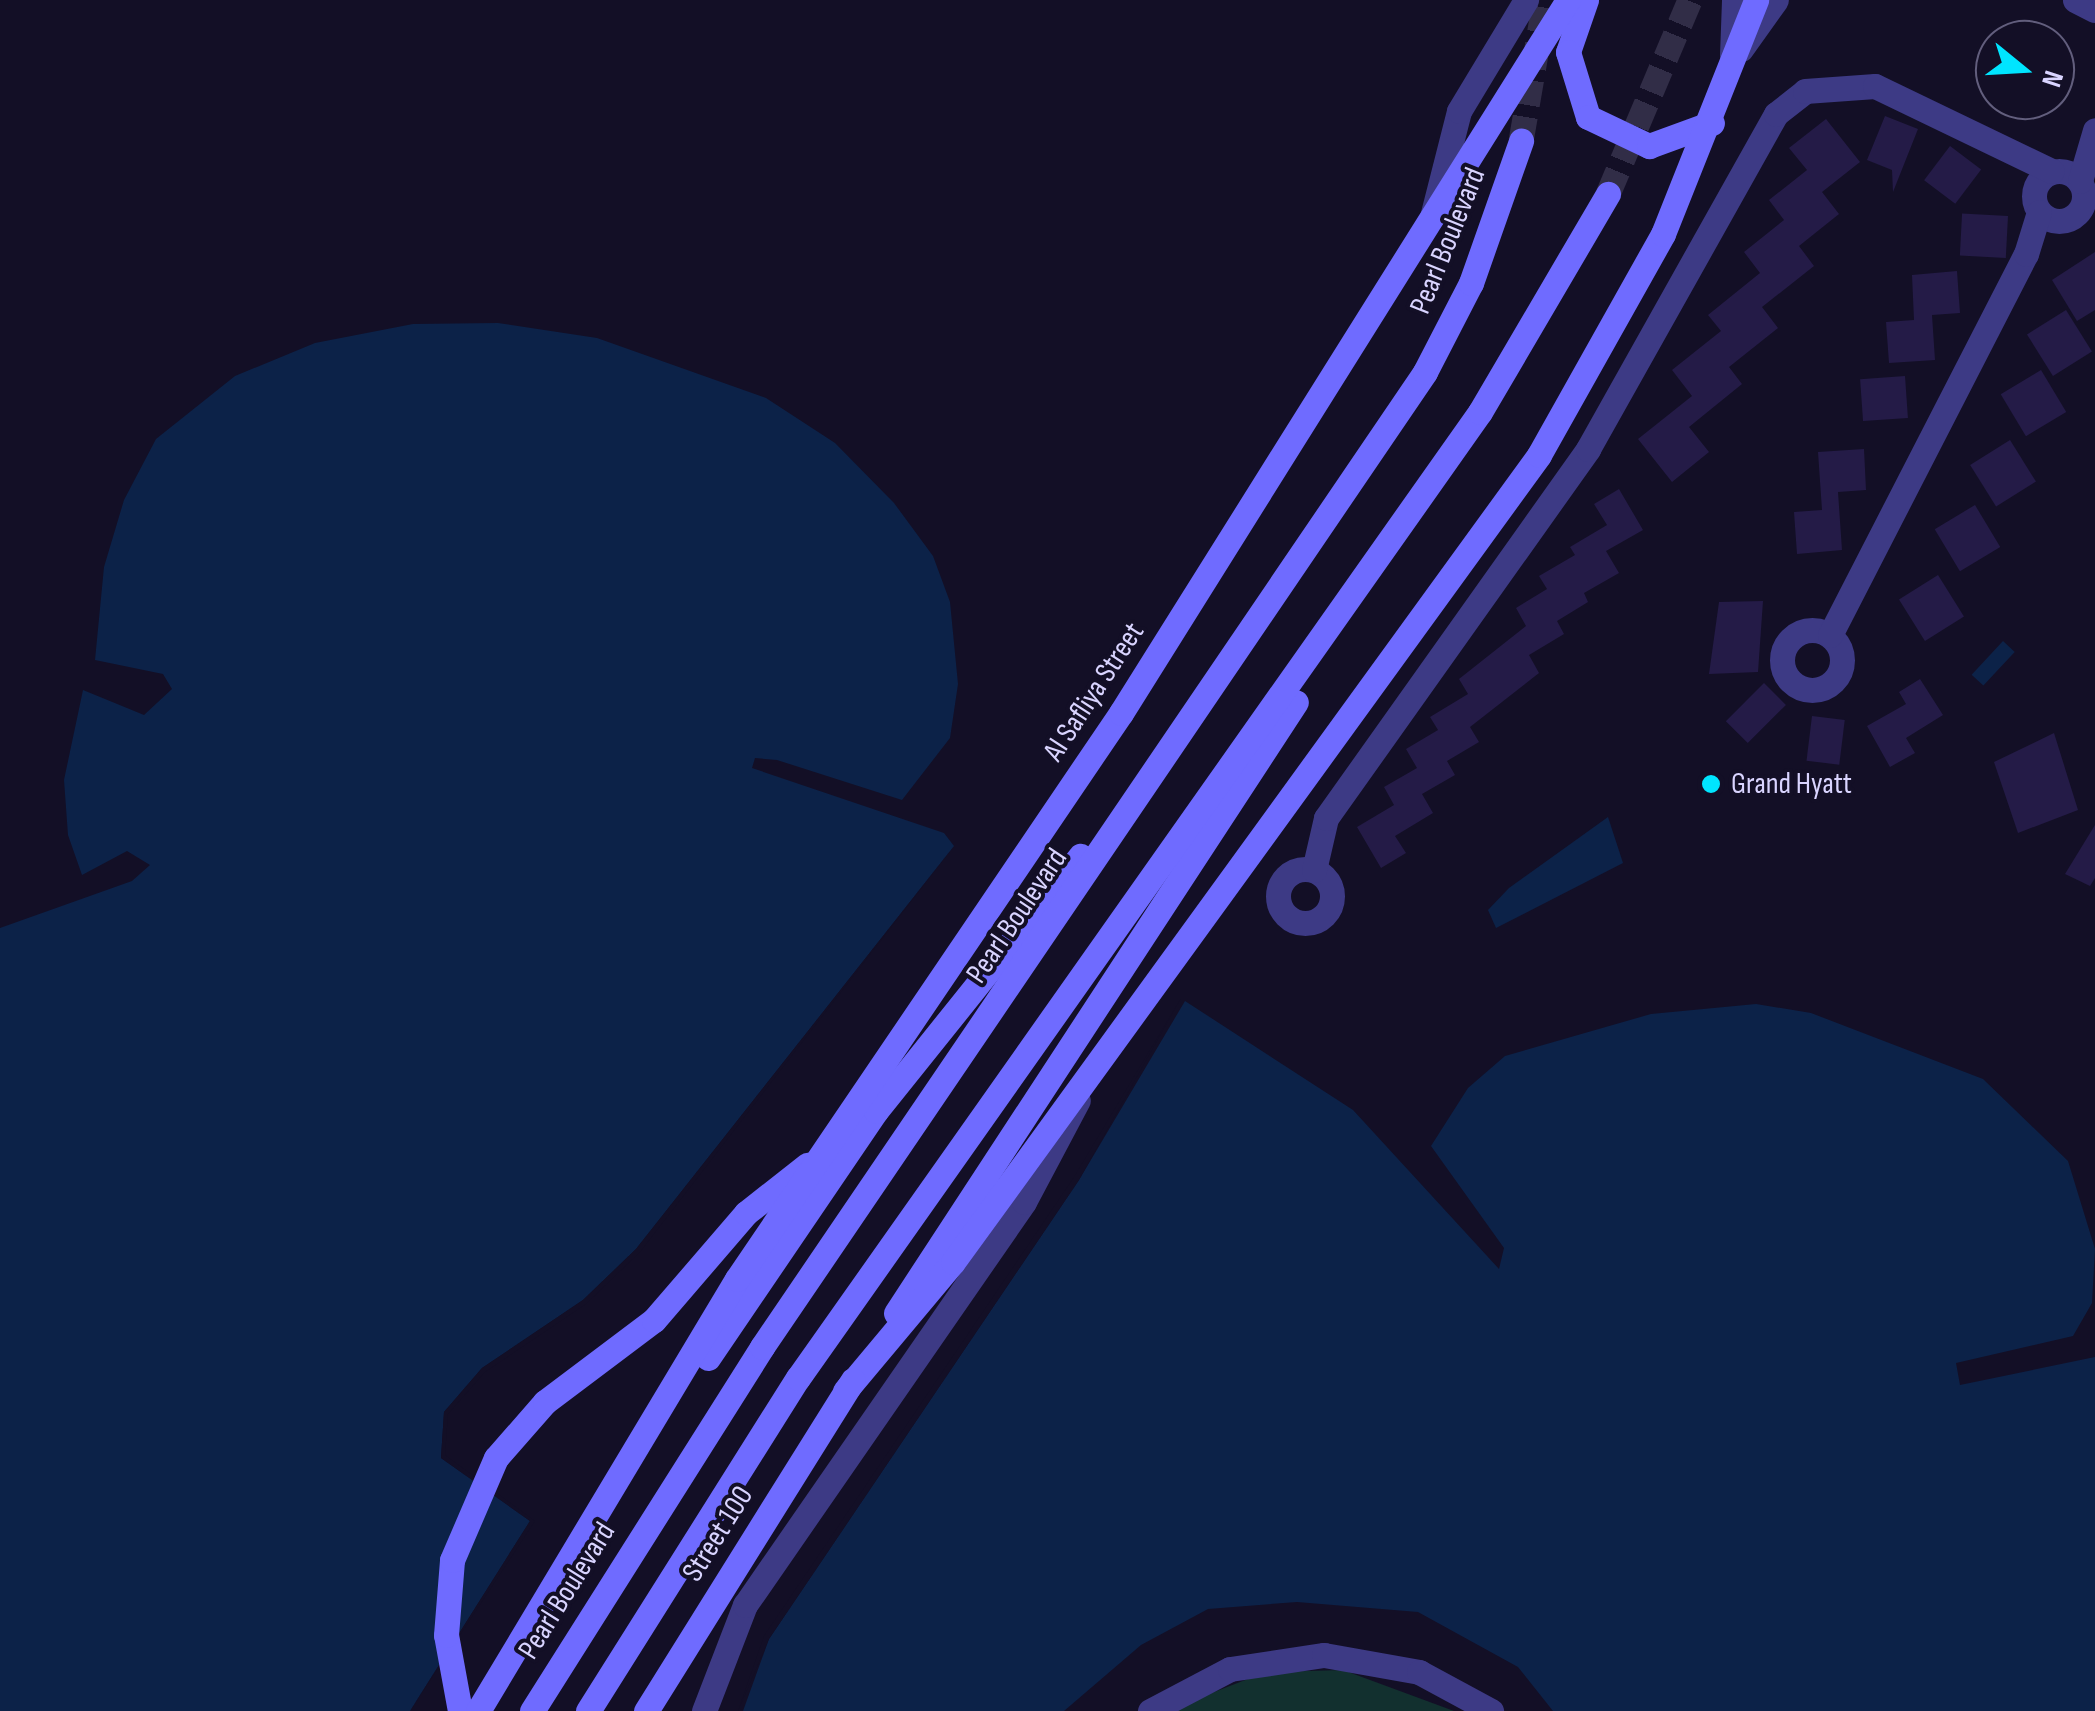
<!DOCTYPE html>
<style>
body{margin:0}
#map{position:relative;width:2095px;height:1711px;overflow:hidden;background:#130f26;font-family:"Sofia Sans Condensed",sans-serif}
div>[style]{position:absolute}
[style*='--x']{left:calc(var(--x)*1px);top:calc(var(--y)*1px);width:calc(var(--w)*1px);rotate:calc(var(--a)*1deg)}
.green>*{inset:0;background:#12302f}
.water>*{inset:0;background:#0c2248;transform-origin:0 0}
.pier>*{inset:0;background:#130f26}
.building>*{inset:0;background:#241b47;transform-origin:0 0}
.secondary-tunnel>*{height:25px;margin-top:-12.5px;transform-origin:0;background:repeating-linear-gradient(90deg,#312d47 0 25px,transparent 0 37px)}
.street>*{height:25px;margin:-12.5px;padding:0 12.5px;transform-origin:12.5px;border-radius:12.5px;background:#3d3a85}
.street>.ring{margin:-12.5px;padding:0;box-sizing:content-box;background:none;border:25px solid #3d3a85;border-radius:50%}
.secondary>*{height:25px;margin:-12.5px;padding:0 12.5px;transform-origin:12.5px;border-radius:12.5px;background:#6f6bff}
.dots>*{width:28px;height:28px;translate:-50% -50%;box-sizing:border-box;border:5px solid #130f26;border-radius:50%}
span{translate:-50% -50%;white-space:nowrap;text-align:center;line-height:1.15;-webkit-text-stroke:8px #130f26;paint-order:stroke}
.street-label{font-size:30px;color:#d9d4ff}
.poi-label{font-size:30px;color:#d9d4ff}
.left{translate:0 -50%;text-align:left}
.north{position:absolute;left:1975px;top:20px;width:100px;height:100px;box-sizing:border-box;background:#130f26;border:2px solid #625e7d;border-radius:50%;rotate:108deg;font-size:28px;font-weight:700;line-height:40px;text-align:center;color:#d9d4ff}
.north::after{content:'';display:block;margin:auto;width:35px;height:45px;background:#00e5ff;clip-path:polygon(50% 0,100% 100%,50% 72%,0 100%)}
</style>
<div id="map">
<div class="green">
<div style="clip-path:polygon(1343px 1670px,1454px 1711px,1165px 1711px,1266px 1672px)"></div>
</div>
<div class="water">
<div style="clip-path:polygon(498px 323px,597px 338px,766px 398px,835px 443px,894px 503px,933px 556px,950px 602px,958px 684px,950px 738px,902px 800px,777px 760px,755px 758px,752px 768px,944px 833px,954px 846px,636px 1249px,583px 1300px,482px 1368px,444px 1412px,441px 1458px,530px 1521px,410px 1711px,0 1711px,0 928px,132px 881px,150px 865px,127px 851px,82px 875px,68px 835px,64px 780px,83px 690px,144px 715px,172px 689px,163px 674px,95px 660px,104px 567px,124px 500px,156px 439px,235px 376px,315px 343px,413px 324px)"></div>
<div style="left:2003px;top:641px;width:16px;height:46px;rotate:43deg"></div>
<div style="clip-path:polygon(1608px 817px,1623px 863px,1496px 928px,1488px 910px,1509px 888px)"></div>
<div style="clip-path:polygon(1185px 1001px,1353px 1110px,1499px 1269px,1504px 1248px,1431px 1146px,1468px 1088px,1505px 1056px,1651px 1014px,1756px 1004px,1811px 1013px,1983px 1079px,2068px 1161px,2095px 1249px,2092px 1303px,2073px 1336px,1956px 1363px,1960px 1385px,2095px 1357px,2095px 1711px,1553px 1711px,1518px 1667px,1418px 1612px,1297px 1602px,1208px 1609px,1141px 1645px,1064px 1711px,743px 1711px,769px 1639px,1079px 1180px)"></div>
</div>
<div class="pier">
<div style="clip-path:polygon(954px 846px,640px 1252px,586px 1304px,485px 1372px,448px 1414px,445px 1455px,535px 1521px,410px 1711px,530px 1521px,441px 1458px,444px 1412px,482px 1368px,583px 1300px,636px 1249px)"></div>
<div style="clip-path:polygon(1181px 998px,1079px 1180px,769px 1639px,738px 1711px,764px 1636px,1074px 1177px)"></div>
</div>
<div class="building">
<div style="clip-path:polygon(1885px 116px,1918px 129px,1893px 192px,1892px 170px,1867px 160px)"></div>
<div style="clip-path:polygon(1826px 119px,1860px 162px,1822px 192px,1839px 214px,1799px 246px,1814px 266px,1762px 307px,1778px 328px,1729px 367px,1742px 384px,1689px 427px,1709px 452px,1672px 482px,1638px 439px,1692px 396px,1672px 370px,1721px 331px,1708px 315px,1760px 273px,1744px 252px,1784px 220px,1769px 200px,1807px 170px,1789px 148px)"></div>
<div style="left:1950px;top:146px;width:39px;height:43px;rotate:37deg"></div>
<div style="left:2008px;top:216px;width:42px;height:46px;rotate:93deg"></div>
<div style="clip-path:polygon(2095px 252px,2095px 310px,2077px 321px,2052px 280px)"></div>
<div style="clip-path:polygon(1957px 271px,1960px 313px,1932px 315px,1935px 360px,1889px 363px,1886px 322px,1914px 320px,1912px 275px)"></div>
<div style="left:2066px;top:310px;width:49px;height:46px;rotate:58deg"></div>
<div style="left:2041px;top:370px;width:49px;height:47px;rotate:59deg"></div>
<div style="left:1905px;top:376px;width:42px;height:45px;rotate:86deg"></div>
<div style="left:2010px;top:440px;width:49px;height:47px;rotate:58deg"></div>
<div style="clip-path:polygon(1864px 449px,1866px 490px,1838px 492px,1842px 550px,1797px 554px,1794px 512px,1822px 510px,1818px 452px)"></div>
<div style="clip-path:polygon(1619px 489px,1643px 530px,1606px 551px,1619px 573px,1584px 593px,1588px 602px,1557px 621px,1564px 634px,1529px 655px,1539px 673px,1470px 727px,1479px 742px,1447px 761px,1455px 775px,1422px 794px,1433px 813px,1395px 836px,1406px 853px,1381px 868px,1357px 827px,1394px 805px,1384px 787px,1417px 768px,1406px 749px,1438px 730px,1430px 717px,1468px 694px,1459px 679px,1526px 626px,1516px 608px,1547px 589px,1539px 576px,1575px 555px,1570px 547px,1607px 525px,1594px 504px)"></div>
<div style="left:1975px;top:505px;width:49px;height:47px;rotate:59deg"></div>
<div style="left:1938px;top:575px;width:49px;height:46px;rotate:58deg"></div>
<div style="clip-path:polygon(1763px 601px,1758px 672px,1709px 674px,1719px 602px)"></div>
<div style="clip-path:polygon(1920px 679px,1943px 715px,1906px 738px,1915px 753px,1890px 767px,1867px 726px,1906px 704px,1899px 692px)"></div>
<div style="left:1764px;top:683px;width:31px;height:54px;rotate:45deg"></div>
<div style="left:1812px;top:716px;width:33px;height:45px;rotate:7deg"></div>
<div style="clip-path:polygon(2054px 733px,2078px 810px,2018px 833px,1994px 762px)"></div>
<div style="clip-path:polygon(2095px 825px,2095px 878px,2090px 886px,2065px 874px)"></div>
</div>
<div class="secondary-tunnel">
<div style="--x:1521;--y:141;--w:143;--a:-80.3"></div>
<div style="--x:1608;--y:194;--w:211;--a:-67.1"></div>
</div>
<div class="street">
<div style="--x:2075;--y:0;--w:22;--a:27"></div>
<div style="--x:1741;--y:49;--w:60;--a:-54.5"></div>
<div style="--x:1732;--y:55;--w:55;--a:-87.9"></div>
<div class="ring" style="left:2034px;top:171px;width:25px;height:25px"></div>
<div style="--x:2080;--y:181;--w:53;--a:-73.6"></div>
<div style="--x:1432;--y:217;--w:109;--a:-75.7"></div>
<div style="--x:1459;--y:111;--w:130;--a:-58.9"></div>
<div class="ring" style="left:1782px;top:630px;width:35px;height:35px"></div>
<div style="--x:1830;--y:635;--w:428;--a:-62.8"></div>
<div style="--x:2026;--y:254;--w:44;--a:-72.8"></div>
<div class="ring" style="left:1278px;top:869px;width:29px;height:29px"></div>
<div style="--x:1314;--y:870;--w:53;--a:-77"></div>
<div style="--x:1326;--y:818;--w:453;--a:-54.6"></div>
<div style="--x:1588;--y:449;--w:384;--a:-60.7"></div>
<div style="--x:1776;--y:114;--w:37;--a:-38"></div>
<div style="--x:1805;--y:91;--w:70;--a:-4.1"></div>
<div style="--x:1875;--y:86;--w:196;--a:25.7"></div>
<div style="--x:704;--y:1711;--w:114;--a:-68.9"></div>
<div style="--x:745;--y:1605;--w:490;--a:-55.3"></div>
<div style="--x:1024;--y:1202;--w:115;--a:-62.1"></div>
<div style="--x:1150;--y:1711;--w:90;--a:-27.7"></div>
<div style="--x:1230;--y:1669;--w:95;--a:-8.5"></div>
<div style="--x:1324;--y:1655;--w:97;--a:10.1"></div>
<div style="--x:1419;--y:1672;--w:82;--a:28.4"></div>
</div>
<div class="secondary">
<div style="--x:1586;--y:0;--w:55;--a:109.1"></div>
<div style="--x:1568;--y:52;--w:68;--a:72.9"></div>
<div style="--x:1588;--y:117;--w:68;--a:25.4"></div>
<div style="--x:1649;--y:146;--w:67;--a:-20.1"></div>
<div style="--x:896;--y:1313;--w:730;--a:-56.79"></div>
<div style="--x:708;--y:1358;--w:299;--a:-55.8"></div>
<div style="--x:876;--y:1111;--w:327;--a:-51.3"></div>
<div style="--x:845;--y:1391;--w:168;--a:-50.1"></div>
<div style="--x:953;--y:1262;--w:997;--a:-54.01"></div>
<div style="--x:1539;--y:455;--w:253;--a:-60.7"></div>
<div style="--x:1663;--y:234;--w:252;--a:-68.3"></div>
<div style="--x:460;--y:1711;--w:77;--a:-100.4"></div>
<div style="--x:446;--y:1635;--w:75;--a:-85.4"></div>
<div style="--x:452;--y:1560;--w:111;--a:-66.7"></div>
<div style="--x:496;--y:1458;--w:74;--a:-48.8"></div>
<div style="--x:545;--y:1402;--w:136;--a:-37"></div>
<div style="--x:654;--y:1320;--w:141;--a:-49.3"></div>
<div style="--x:746;--y:1213;--w:78;--a:-38.2"></div>
<div style="--x:478;--y:1711;--w:504;--a:-59.06"></div>
<div style="--x:737;--y:1279;--w:684;--a:-55.85"></div>
<div style="--x:1121;--y:713;--w:842;--a:-57.92"></div>
<div style="--x:532;--y:1711;--w:431;--a:-57.7"></div>
<div style="--x:762;--y:1347;--w:1179;--a:-55.78"></div>
<div style="--x:1425;--y:372;--w:100;--a:-62.7"></div>
<div style="--x:1471;--y:283;--w:151;--a:-70.6"></div>
<div style="--x:588;--y:1711;--w:394;--a:-57.8"></div>
<div style="--x:798;--y:1378;--w:1182;--a:-54.78"></div>
<div style="--x:1480;--y:412;--w:253;--a:-59.6"></div>
<div style="--x:646;--y:1711;--w:390;--a:-58"></div>
</div>
<div class="dots">
<div style="left:1711px;top:784px;background:#00e5ff"></div>
</div>
<div class="street-label">
<span style="left:1448px;top:241px;rotate:-68deg">Pearl Boulevard</span>
<span style="left:1094px;top:692px;rotate:-57deg">Al Safliya Street</span>
<span style="left:1017px;top:916px;rotate:-56deg">Pearl Boulevard</span>
<span style="left:718px;top:1534px;rotate:-58deg">Street 100</span>
<span style="left:567px;top:1591px;rotate:-58deg">Pearl Boulevard</span>
</div>
<div class="poi-label">
<span class="left" style="left:1731px;top:784px">Grand Hyatt</span>
</div>
<div class="north">N</div>
</div>
